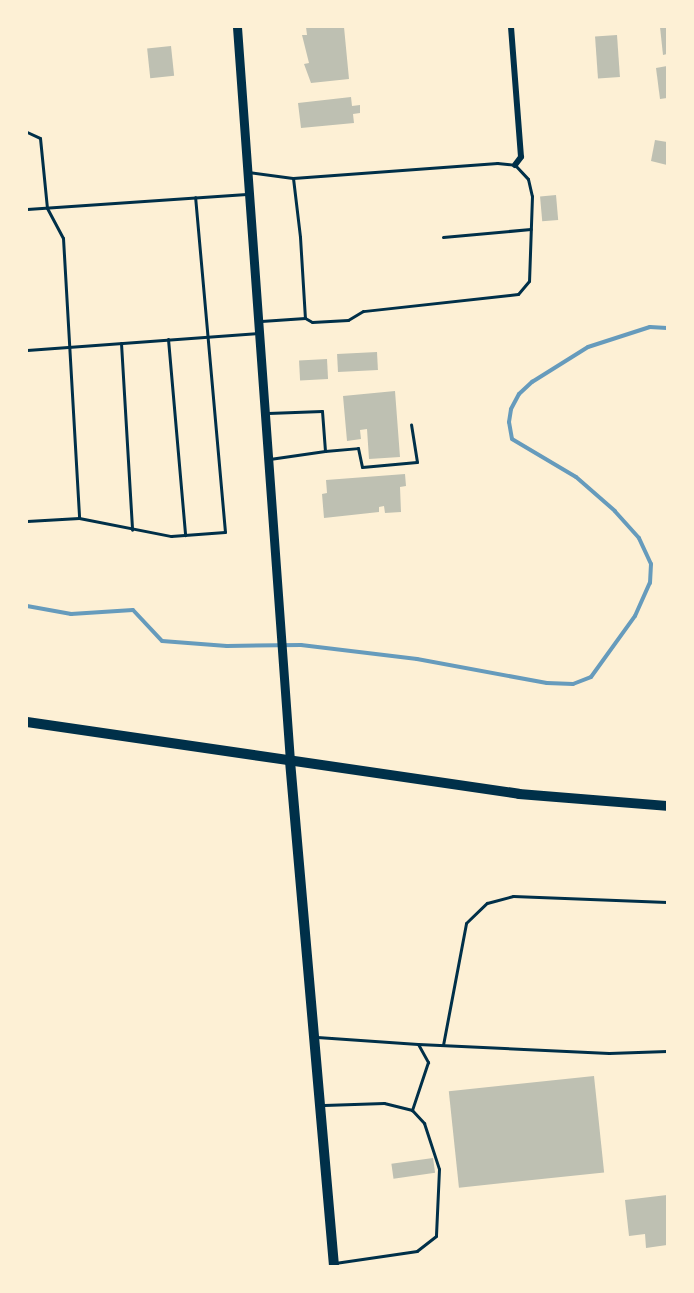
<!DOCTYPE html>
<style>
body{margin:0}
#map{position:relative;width:694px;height:1293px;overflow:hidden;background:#fdf0d5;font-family:Arial,sans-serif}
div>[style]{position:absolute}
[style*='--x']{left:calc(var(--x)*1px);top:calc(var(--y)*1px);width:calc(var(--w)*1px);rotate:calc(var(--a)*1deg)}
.stream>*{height:4px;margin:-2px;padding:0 2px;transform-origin:2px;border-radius:2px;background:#669bbc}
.building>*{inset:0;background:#bec0b2;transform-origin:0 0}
.service>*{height:3px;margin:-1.5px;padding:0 1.5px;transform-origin:1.5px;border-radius:1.5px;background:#003049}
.minor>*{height:6px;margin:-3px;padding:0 3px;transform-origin:3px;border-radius:3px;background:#003049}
.secondary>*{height:9px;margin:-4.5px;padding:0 4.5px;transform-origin:4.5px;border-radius:4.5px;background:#003049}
.primary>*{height:10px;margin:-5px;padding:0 5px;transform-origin:5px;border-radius:5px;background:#003049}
span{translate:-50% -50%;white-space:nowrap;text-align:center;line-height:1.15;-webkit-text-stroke:4.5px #fdf0d5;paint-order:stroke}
.frame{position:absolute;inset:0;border:28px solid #fdf0d5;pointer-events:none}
</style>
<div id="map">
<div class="stream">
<div style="--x:27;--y:606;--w:45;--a:10.3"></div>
<div style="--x:71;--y:614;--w:62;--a:-3.7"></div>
<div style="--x:133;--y:610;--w:42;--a:46.9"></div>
<div style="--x:162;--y:641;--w:65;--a:4.4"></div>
<div style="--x:227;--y:646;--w:74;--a:-0.8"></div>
<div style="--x:301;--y:645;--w:117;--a:6.9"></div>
<div style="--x:417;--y:659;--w:132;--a:10.5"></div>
<div style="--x:547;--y:683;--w:26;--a:2"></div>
<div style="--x:573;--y:684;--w:19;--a:-21"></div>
<div style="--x:591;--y:677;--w:75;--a:-54.2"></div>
<div style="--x:635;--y:616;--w:36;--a:-66"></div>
<div style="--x:650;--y:583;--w:19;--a:-87"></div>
<div style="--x:651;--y:564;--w:29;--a:-115"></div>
<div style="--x:639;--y:538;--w:36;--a:-132"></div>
<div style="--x:615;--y:511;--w:52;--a:-138.9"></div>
<div style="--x:576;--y:477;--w:74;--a:-149.3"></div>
<div style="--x:512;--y:439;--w:17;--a:-100"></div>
<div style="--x:509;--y:422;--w:13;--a:-81"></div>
<div style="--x:511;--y:409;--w:17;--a:-62"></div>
<div style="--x:519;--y:394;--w:18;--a:-43"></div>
<div style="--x:532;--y:382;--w:66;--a:-32"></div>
<div style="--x:588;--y:347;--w:65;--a:-17.9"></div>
<div style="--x:650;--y:327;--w:17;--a:3"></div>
</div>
<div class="building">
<div style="clip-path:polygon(306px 27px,344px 27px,349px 79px,311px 83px,304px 64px,309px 63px,302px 35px,307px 35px)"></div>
<div style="clip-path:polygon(660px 27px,667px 27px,667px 54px,663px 55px)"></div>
<div style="left:617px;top:35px;width:42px;height:22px;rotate:86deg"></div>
<div style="left:171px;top:46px;width:30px;height:24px;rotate:84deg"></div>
<div style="clip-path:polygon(667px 66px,667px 98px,660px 99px,656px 68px)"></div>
<div style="clip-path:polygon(351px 97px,352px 106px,360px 105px,360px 113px,353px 114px,354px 123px,301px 128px,298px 103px)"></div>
<div style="clip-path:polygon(655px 140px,667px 142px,667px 165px,651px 161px)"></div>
<div style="left:556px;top:195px;width:25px;height:16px;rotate:85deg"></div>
<div style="left:377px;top:352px;width:18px;height:40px;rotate:87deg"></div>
<div style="left:327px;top:359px;width:20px;height:28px;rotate:87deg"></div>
<div style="clip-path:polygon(395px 391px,400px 457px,369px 459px,367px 429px,360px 430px,361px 439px,347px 441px,343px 396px)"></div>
<div style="clip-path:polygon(405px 474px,406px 486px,400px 487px,401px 512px,385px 513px,384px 506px,379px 507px,379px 512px,324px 518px,322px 494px,327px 493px,326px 480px)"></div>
<div style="left:594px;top:1076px;width:97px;height:146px;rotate:84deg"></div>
<div style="left:433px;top:1158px;width:15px;height:42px;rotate:82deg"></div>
<div style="clip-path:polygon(667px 1195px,667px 1245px,646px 1248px,645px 1234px,629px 1236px,625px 1200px)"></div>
</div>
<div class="service">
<div style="--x:27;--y:132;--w:14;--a:25"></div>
<div style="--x:40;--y:138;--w:70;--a:84.3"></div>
<div style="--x:47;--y:208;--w:34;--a:62"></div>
<div style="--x:63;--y:238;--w:280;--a:86.7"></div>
<div style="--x:79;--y:518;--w:52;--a:176.7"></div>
<div style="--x:248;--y:172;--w:45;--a:7.6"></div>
<div style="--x:293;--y:178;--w:59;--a:83.2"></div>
<div style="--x:300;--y:237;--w:81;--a:86.5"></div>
<div style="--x:305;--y:318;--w:44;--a:176.1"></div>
<div style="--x:293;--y:178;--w:205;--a:-4.2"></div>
<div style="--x:497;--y:163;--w:18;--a:6"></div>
<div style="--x:515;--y:165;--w:19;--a:47"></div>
<div style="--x:528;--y:179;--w:17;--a:77"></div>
<div style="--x:532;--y:196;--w:85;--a:92"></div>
<div style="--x:529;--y:281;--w:17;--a:130"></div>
<div style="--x:518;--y:294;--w:156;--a:173.7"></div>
<div style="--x:363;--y:311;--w:17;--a:149"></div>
<div style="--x:348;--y:320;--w:36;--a:177"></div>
<div style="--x:312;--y:322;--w:8;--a:-150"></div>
<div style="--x:27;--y:209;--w:220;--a:-3.9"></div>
<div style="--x:443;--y:237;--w:88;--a:-5.2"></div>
<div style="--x:168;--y:339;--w:197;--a:85"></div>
<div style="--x:121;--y:343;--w:187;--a:86.6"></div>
<div style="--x:27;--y:350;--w:231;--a:-4.2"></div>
<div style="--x:268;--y:413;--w:54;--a:-2.1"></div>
<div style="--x:322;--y:411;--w:40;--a:85.7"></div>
<div style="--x:325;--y:451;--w:56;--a:171.7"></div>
<div style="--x:325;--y:451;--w:33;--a:-5"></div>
<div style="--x:358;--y:448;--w:19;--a:78"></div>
<div style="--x:362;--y:467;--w:55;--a:-5.2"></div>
<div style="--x:417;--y:462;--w:38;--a:-99"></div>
<div style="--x:79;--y:518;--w:94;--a:11.1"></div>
<div style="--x:171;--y:536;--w:54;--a:-4.2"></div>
<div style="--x:225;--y:532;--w:336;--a:-95.1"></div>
<div style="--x:317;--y:1037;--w:101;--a:4"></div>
<div style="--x:418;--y:1044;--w:21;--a:61"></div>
<div style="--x:428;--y:1062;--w:51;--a:108.4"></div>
<div style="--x:418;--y:1044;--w:191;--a:2.7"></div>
<div style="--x:609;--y:1053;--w:58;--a:-2"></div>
<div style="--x:443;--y:1045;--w:124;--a:-79.3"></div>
<div style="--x:466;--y:923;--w:29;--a:-44"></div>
<div style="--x:487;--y:903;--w:27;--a:-15"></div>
<div style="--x:513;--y:896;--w:154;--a:2.2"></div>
<div style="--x:324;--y:1105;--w:60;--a:-1.9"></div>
<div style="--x:384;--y:1103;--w:29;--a:14"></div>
<div style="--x:412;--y:1110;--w:18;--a:47"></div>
<div style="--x:424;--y:1123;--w:48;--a:71.9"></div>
<div style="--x:439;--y:1169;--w:67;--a:92.6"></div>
<div style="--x:436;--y:1236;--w:24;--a:142"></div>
<div style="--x:417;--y:1251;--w:83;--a:171.7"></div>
</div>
<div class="minor">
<div style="--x:511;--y:27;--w:130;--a:85.6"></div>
<div style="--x:521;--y:157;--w:10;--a:127"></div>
</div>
<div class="secondary">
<div style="--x:237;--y:27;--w:736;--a:85.87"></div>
</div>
<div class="primary">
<div style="--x:27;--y:722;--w:497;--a:8.3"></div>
<div style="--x:519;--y:794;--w:148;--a:4.6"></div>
<div style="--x:290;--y:761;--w:507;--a:85.02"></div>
</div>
<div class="frame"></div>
</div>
